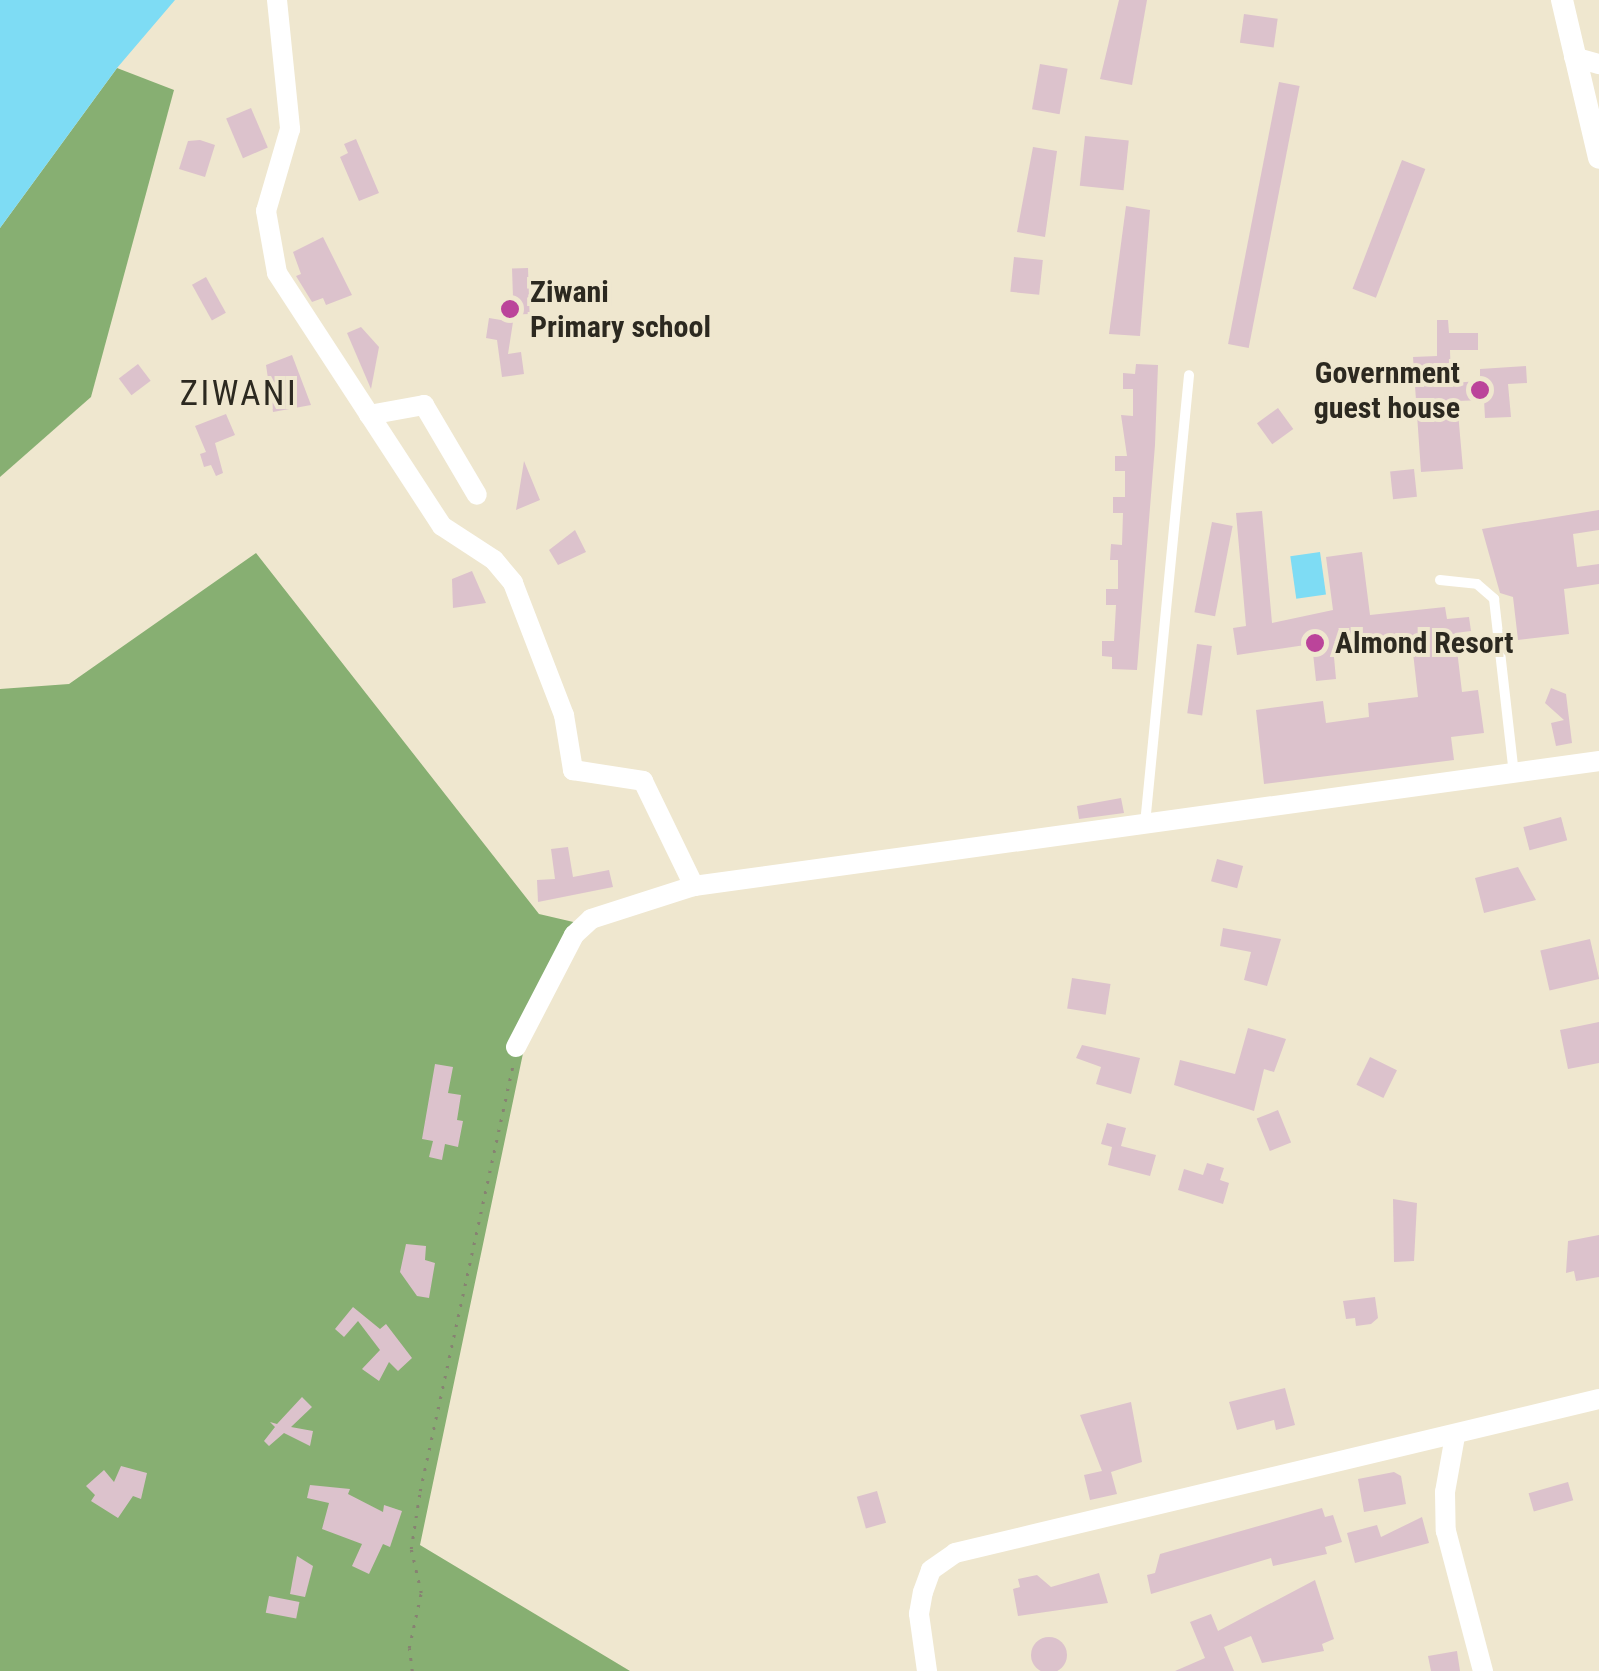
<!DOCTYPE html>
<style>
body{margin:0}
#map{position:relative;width:1599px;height:1671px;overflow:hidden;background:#efe7cf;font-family:"Roboto Condensed",sans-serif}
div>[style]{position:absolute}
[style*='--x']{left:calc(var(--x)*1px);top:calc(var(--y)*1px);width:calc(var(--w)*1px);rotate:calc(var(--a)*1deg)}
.forest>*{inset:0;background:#87af72}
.water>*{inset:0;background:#7edcf4;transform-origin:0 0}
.building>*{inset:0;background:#dcc2cc;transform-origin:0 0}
.round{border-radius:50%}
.path>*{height:2.5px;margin-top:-1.25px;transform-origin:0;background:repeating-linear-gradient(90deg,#878272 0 2.5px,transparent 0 10.5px)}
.service>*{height:10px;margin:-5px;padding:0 5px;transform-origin:5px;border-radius:5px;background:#fff}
.minor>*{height:20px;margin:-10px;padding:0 10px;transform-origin:10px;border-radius:10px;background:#fff}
.tertiary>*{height:22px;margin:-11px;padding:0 11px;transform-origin:11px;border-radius:11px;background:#fff}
.dots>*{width:28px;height:28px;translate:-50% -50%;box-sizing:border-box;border:5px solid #efe7cf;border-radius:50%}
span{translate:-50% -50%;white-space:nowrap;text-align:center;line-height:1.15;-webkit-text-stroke:8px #efe7cf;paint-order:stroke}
.poi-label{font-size:30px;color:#2c2920;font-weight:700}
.left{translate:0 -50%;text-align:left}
.right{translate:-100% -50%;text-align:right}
.quarter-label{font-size:35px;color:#2c2920;letter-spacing:2.5px}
</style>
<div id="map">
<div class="forest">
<div style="clip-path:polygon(117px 68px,174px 90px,91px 397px,0 477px,0 228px)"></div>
<div style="clip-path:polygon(256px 553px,539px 914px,582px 924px,526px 1039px,420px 1545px,630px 1671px,0 1671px,0 689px,69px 684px)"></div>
</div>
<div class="water">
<div style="clip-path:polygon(0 0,175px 0,117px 68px,0 228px)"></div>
<div style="left:1320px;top:552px;width:43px;height:30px;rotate:82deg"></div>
</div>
<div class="building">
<div style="clip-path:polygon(1119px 0,1147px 0,1132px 85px,1100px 79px)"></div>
<div style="left:1244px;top:14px;width:34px;height:29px;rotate:8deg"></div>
<div style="left:1040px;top:64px;width:28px;height:46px;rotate:10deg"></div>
<div style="left:1279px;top:82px;width:21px;height:267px;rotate:11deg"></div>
<div style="left:251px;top:108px;width:43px;height:27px;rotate:67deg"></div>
<div style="left:1085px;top:136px;width:44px;height:50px;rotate:6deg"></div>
<div style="clip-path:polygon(356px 139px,379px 193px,359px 201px,340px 157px,348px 153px,344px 144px)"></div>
<div style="clip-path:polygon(200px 140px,215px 145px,205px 177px,179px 169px,188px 141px)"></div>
<div style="clip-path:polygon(1033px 147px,1057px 151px,1045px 237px,1017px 232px)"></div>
<div style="left:1402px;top:160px;width:25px;height:138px;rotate:21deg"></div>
<div style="clip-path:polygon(1126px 206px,1150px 210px,1140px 336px,1109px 334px)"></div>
<div style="clip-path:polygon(323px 237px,352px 295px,326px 305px,323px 298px,312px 302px,296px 276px,301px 274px,293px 252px)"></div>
<div style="left:1014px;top:257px;width:29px;height:35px;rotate:6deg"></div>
<div style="left:528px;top:268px;width:46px;height:16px;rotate:88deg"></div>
<div style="left:206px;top:277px;width:41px;height:16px;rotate:61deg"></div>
<div style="clip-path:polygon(489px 318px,513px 322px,508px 354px,521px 352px,524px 374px,502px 377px,497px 340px,486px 338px)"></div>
<div style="clip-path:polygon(1437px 320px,1448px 320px,1449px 333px,1478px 333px,1478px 350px,1450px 350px,1451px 383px,1480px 381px,1480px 369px,1526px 366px,1527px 383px,1508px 384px,1511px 417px,1485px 418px,1484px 400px,1457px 401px,1463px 469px,1421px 472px,1413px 357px,1437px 356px)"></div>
<div style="clip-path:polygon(361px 327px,379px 347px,371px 389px,347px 333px)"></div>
<div style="clip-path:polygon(292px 355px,311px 405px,273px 412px,266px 365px)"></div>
<div style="left:138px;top:364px;width:21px;height:24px;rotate:53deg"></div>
<div style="clip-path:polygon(1136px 364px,1158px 365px,1155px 445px,1137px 670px,1112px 669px,1112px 657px,1102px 656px,1102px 641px,1114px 641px,1116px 605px,1106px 605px,1106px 589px,1118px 589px,1118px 560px,1110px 560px,1111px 544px,1122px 545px,1123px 513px,1113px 513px,1113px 497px,1125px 497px,1125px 471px,1115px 471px,1115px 456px,1127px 456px,1121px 415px,1133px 416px,1133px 389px,1123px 389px,1123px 373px,1135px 374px)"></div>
<div style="left:1278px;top:408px;width:26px;height:26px;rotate:54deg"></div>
<div style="clip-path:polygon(226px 414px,235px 435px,215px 443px,223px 473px,216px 476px,211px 465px,204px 467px,200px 454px,206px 452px,195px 426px)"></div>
<div style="clip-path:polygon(524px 461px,540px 500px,516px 510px,519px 492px)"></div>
<div style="left:1414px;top:469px;width:28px;height:24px;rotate:84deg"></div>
<div style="clip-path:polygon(1599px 510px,1599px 530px,1573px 534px,1577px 567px,1599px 564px,1599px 584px,1564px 589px,1569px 634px,1518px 640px,1513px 597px,1500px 593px,1482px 529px)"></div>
<div style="clip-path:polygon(1262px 511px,1272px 623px,1333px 610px,1326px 557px,1362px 552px,1370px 615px,1445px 607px,1447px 619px,1469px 617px,1471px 631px,1455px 633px,1462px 692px,1478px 690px,1484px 733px,1451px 737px,1454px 760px,1264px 784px,1256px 710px,1323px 701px,1326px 723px,1369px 717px,1368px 703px,1418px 697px,1412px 644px,1393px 647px,1392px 639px,1333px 646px,1336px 679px,1316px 681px,1312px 644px,1237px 655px,1233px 628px,1246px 626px,1236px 513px)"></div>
<div style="left:1212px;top:522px;width:21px;height:92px;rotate:11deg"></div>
<div style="clip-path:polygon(575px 530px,586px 552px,558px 565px,549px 550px)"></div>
<div style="clip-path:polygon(472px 571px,486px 603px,453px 608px,452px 579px)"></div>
<div style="left:1197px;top:644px;width:15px;height:70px;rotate:8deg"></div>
<div style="clip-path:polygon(1551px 688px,1566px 694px,1572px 743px,1556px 746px,1551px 723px,1564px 720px,1545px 703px)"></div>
<div style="clip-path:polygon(1121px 798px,1124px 813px,1079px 819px,1077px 806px)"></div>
<div style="left:1561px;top:817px;width:24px;height:39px;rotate:75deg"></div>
<div style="clip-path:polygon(568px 847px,573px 877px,609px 870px,613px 887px,538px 902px,537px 880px,555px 879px,551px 849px)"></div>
<div style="left:1217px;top:859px;width:27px;height:23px;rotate:15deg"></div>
<div style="clip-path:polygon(1518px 867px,1536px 900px,1484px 913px,1475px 878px)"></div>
<div style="clip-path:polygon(1223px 928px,1281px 939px,1267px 986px,1244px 980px,1251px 952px,1220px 946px)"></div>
<div style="left:1590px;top:939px;width:41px;height:51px;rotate:77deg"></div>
<div style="left:1072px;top:978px;width:39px;height:31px;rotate:9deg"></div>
<div style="clip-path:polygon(1599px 1022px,1599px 1063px,1568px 1069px,1560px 1030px)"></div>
<div style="clip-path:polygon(1248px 1028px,1286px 1039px,1274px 1072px,1264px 1069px,1254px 1111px,1174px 1085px,1180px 1060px,1235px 1074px)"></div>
<div style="clip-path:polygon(1082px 1045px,1140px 1058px,1131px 1094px,1096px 1084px,1101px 1067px,1076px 1058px)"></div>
<div style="left:1370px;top:1057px;width:30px;height:31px;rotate:26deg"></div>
<div style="clip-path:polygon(435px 1064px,453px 1067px,448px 1093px,461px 1095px,457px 1120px,463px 1121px,458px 1147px,445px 1144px,442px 1160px,429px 1157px,433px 1141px,422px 1139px)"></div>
<div style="left:1278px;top:1110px;width:35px;height:23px;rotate:68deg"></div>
<div style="clip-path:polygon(1107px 1123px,1126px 1128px,1121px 1146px,1156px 1155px,1150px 1176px,1108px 1165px,1112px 1147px,1101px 1144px)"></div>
<div style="clip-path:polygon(1207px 1163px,1224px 1168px,1220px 1180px,1229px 1183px,1223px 1204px,1178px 1190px,1184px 1169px,1203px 1175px)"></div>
<div style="clip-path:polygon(1393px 1199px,1417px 1203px,1414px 1261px,1394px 1262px)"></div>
<div style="clip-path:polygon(1599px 1235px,1599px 1277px,1576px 1281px,1574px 1271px,1566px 1273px,1568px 1241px)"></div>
<div style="clip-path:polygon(406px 1244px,426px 1246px,425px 1260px,435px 1263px,429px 1298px,417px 1296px,400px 1272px)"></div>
<div style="clip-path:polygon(1375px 1297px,1378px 1318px,1371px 1324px,1356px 1326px,1355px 1318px,1346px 1319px,1343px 1301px)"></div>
<div style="clip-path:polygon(353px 1307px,380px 1329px,386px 1324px,412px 1358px,398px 1371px,389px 1362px,379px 1381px,362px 1369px,380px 1350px,358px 1321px,344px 1337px,335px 1329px)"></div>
<div style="clip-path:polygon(1285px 1388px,1295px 1425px,1276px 1430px,1274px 1420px,1237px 1430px,1229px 1402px)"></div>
<div style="clip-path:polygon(302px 1397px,312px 1407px,291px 1427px,313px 1431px,310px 1446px,284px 1433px,269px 1446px,264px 1441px,275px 1427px,270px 1422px,277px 1424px)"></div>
<div style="clip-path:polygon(1131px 1402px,1142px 1462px,1111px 1472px,1117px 1494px,1090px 1500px,1084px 1475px,1102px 1471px,1080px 1415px)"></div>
<div style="clip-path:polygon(121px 1466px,147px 1473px,141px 1499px,133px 1496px,118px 1518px,91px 1501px,95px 1495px,86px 1486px,104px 1470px,114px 1482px)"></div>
<div style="clip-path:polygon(1394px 1472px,1401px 1476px,1406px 1504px,1364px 1512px,1358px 1479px)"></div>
<div style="left:1568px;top:1482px;width:19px;height:41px;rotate:74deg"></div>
<div style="clip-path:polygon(310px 1485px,350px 1489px,348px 1494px,383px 1512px,384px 1505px,402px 1511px,390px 1547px,383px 1544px,369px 1574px,352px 1566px,362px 1544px,322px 1529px,329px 1503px,307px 1498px)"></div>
<div style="left:877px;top:1491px;width:33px;height:21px;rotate:74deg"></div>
<div style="clip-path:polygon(1322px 1508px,1325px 1517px,1333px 1515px,1342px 1542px,1325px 1547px,1327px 1554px,1273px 1566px,1271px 1558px,1151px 1594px,1147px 1575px,1155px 1573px,1160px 1554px)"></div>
<div style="clip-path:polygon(1422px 1517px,1429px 1543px,1355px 1563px,1347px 1533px,1377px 1525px,1381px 1537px)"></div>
<div style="clip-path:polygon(297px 1556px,313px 1566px,305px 1597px,290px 1594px)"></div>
<div style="clip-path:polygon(1099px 1573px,1108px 1603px,1018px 1616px,1013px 1589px,1020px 1587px,1018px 1579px,1037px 1575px,1051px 1587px)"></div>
<div style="clip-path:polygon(1315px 1580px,1334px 1639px,1322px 1644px,1324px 1651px,1262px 1663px,1251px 1636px,1224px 1647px,1234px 1671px,1175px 1671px,1205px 1658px,1190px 1622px,1211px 1614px,1218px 1631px)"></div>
<div style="left:269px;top:1596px;width:31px;height:17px;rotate:11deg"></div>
<div class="round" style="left:1031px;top:1637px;width:36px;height:36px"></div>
<div style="clip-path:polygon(1457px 1651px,1460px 1671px,1431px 1671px,1428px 1656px)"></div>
</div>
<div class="path">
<div style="--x:412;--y:1671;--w:23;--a:-97"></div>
<div style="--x:409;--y:1648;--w:56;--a:-77.7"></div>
<div style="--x:421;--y:1593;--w:45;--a:-102.8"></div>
<div style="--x:411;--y:1549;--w:59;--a:-81.2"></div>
<div style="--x:420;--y:1491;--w:438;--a:-77.7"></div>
</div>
<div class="service">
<div style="--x:1440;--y:580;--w:37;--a:6"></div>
<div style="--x:1477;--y:584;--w:23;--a:41"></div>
<div style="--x:1494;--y:599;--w:176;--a:83.5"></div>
<div style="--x:1145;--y:824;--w:451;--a:-84.4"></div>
</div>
<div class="minor">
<div style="--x:277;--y:0;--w:130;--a:84.2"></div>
<div style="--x:290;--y:129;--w:85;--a:106.3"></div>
<div style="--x:266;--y:211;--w:63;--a:79.9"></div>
<div style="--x:277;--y:273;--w:302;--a:56.9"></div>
<div style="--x:442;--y:526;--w:62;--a:33.2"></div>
<div style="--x:494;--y:560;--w:30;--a:50"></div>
<div style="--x:513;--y:583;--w:142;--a:68.9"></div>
<div style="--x:564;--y:715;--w:56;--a:80.7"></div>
<div style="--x:573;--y:770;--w:71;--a:8.9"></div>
<div style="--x:643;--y:781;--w:117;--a:64.1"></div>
<div style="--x:1574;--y:57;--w:26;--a:16"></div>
<div style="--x:369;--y:415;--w:56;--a:-10.3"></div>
<div style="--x:424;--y:405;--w:104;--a:59.5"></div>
<div style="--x:516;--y:1047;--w:126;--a:-62.6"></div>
<div style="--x:574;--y:935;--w:23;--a:-43"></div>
<div style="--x:591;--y:919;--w:108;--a:-17.8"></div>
<div style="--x:694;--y:886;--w:914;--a:-7.86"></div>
<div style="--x:1455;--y:1436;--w:57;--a:100.1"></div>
<div style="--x:1445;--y:1492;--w:39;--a:89"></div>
<div style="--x:1446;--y:1531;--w:145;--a:75.2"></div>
<div style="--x:927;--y:1671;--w:58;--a:-98"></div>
<div style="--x:919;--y:1614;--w:22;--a:-80"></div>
<div style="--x:923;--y:1592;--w:23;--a:-70"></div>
<div style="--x:931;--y:1570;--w:29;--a:-35"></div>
<div style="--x:955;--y:1553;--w:662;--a:-13.45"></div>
</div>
<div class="tertiary">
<div style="--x:1562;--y:0;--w:162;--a:76.8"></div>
</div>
<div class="dots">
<div style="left:510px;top:309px;background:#bb449a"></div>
<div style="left:1480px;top:390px;background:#bb449a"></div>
<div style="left:1315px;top:643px;background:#bb449a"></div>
</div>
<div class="poi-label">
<span class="left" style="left:530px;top:309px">Ziwani<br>Primary school</span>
<span class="right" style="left:1460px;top:390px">Government<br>guest house</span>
<span class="left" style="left:1335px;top:643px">Almond Resort</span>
</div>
<div class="quarter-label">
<span style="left:239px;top:394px">ZIWANI</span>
</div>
</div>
